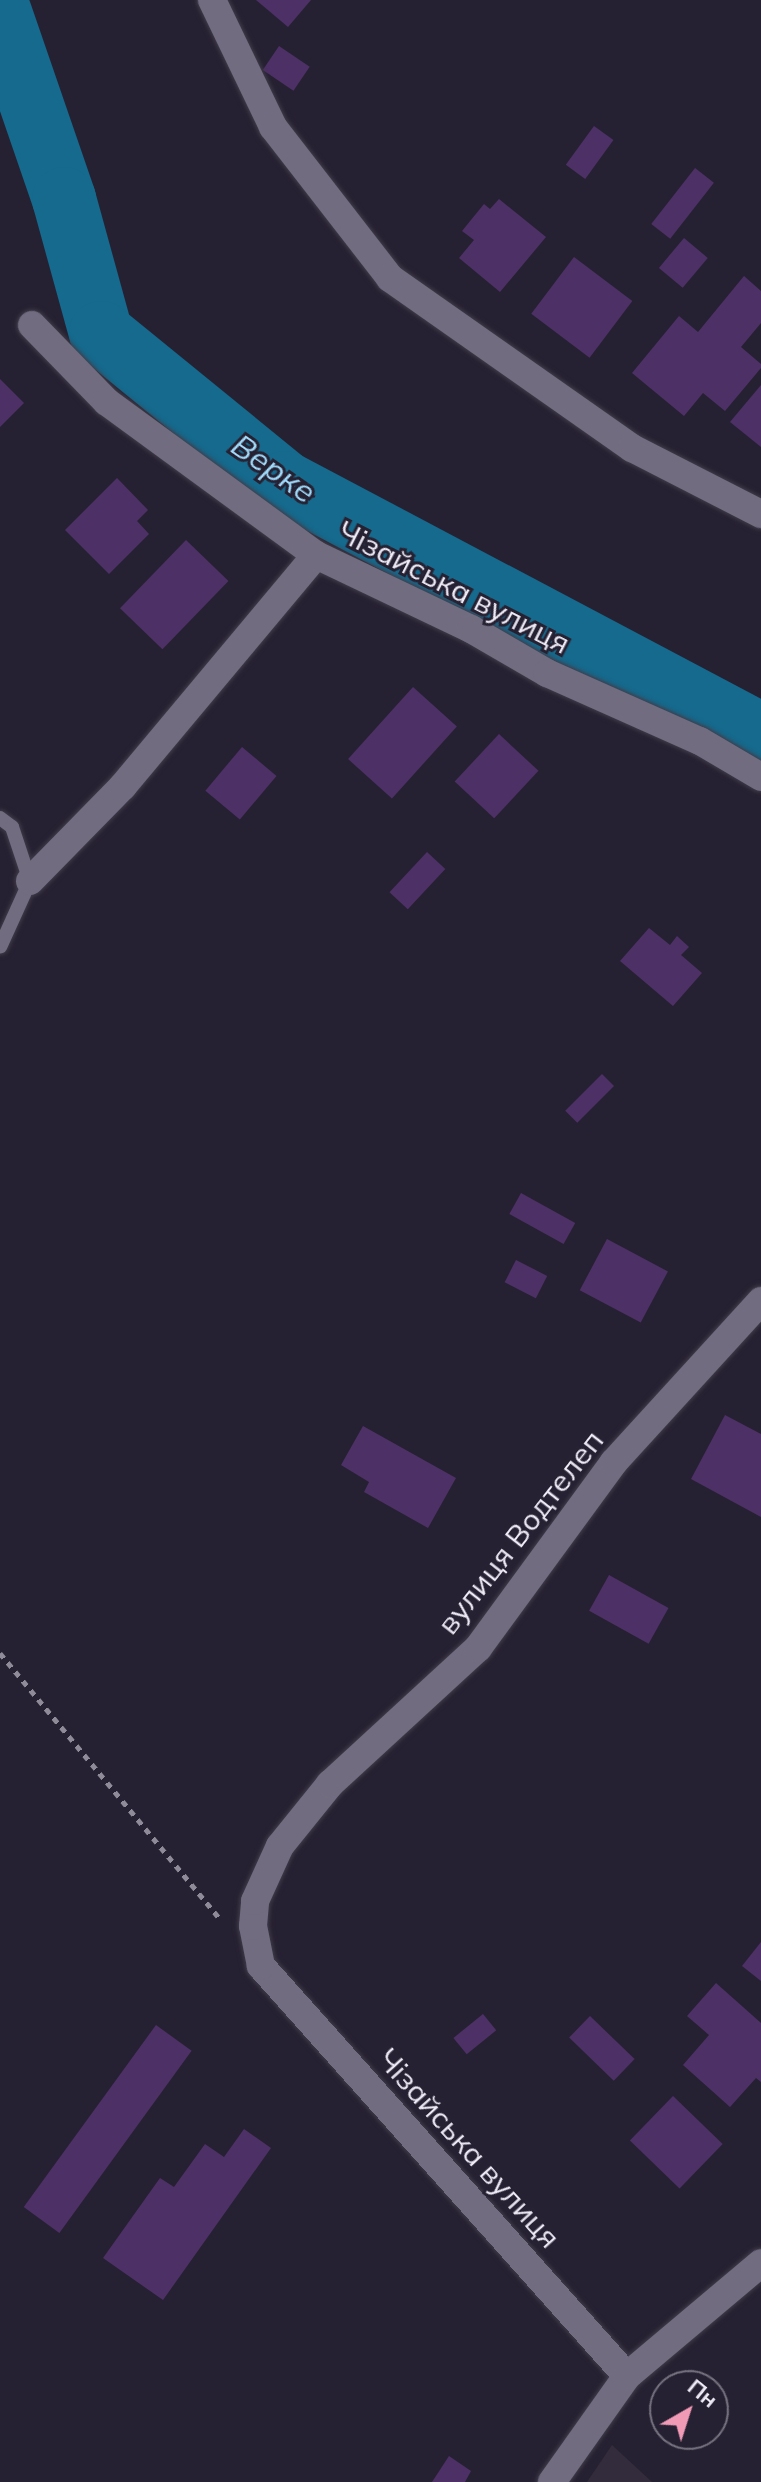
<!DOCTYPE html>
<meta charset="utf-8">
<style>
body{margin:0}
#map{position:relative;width:761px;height:2482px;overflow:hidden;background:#262132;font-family:Mulish,sans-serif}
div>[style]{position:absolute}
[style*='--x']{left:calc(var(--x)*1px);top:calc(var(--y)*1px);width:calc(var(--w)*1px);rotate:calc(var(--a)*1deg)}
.industrial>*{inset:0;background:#332c3c}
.river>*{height:64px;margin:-32px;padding:0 32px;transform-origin:32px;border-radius:32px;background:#156a8d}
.building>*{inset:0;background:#4d3066;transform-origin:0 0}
.path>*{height:5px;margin-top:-2.5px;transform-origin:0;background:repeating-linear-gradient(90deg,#8f8b99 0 6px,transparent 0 12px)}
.roads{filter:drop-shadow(0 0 2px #403c4a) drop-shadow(0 0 2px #403c4a)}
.lane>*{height:14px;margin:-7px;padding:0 7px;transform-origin:7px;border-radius:7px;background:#726c80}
.street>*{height:28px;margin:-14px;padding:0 14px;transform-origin:14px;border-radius:14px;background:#726c80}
span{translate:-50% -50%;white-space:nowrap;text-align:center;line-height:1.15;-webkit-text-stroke:6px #262132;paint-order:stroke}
.street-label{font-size:30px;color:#eeebf6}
.water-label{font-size:32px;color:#a0dafa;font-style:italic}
.north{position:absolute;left:649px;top:2370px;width:80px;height:80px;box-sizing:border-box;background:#262132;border:2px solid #767280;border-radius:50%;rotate:39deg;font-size:22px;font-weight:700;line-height:32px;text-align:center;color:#eeebf6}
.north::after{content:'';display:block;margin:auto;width:28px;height:36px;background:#f09ab6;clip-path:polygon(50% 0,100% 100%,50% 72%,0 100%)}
</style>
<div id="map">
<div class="industrial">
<div style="clip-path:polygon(612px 2445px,652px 2482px,587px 2482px)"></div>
</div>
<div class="river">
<div style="--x:0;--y:13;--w:197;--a:71"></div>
<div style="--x:64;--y:199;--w:139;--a:74.6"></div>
<div style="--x:101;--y:333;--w:237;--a:39.2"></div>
<div style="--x:285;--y:483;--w:539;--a:27.9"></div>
</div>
<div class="building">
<div style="clip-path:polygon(256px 0,311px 0,288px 27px)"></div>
<div style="left:279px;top:46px;width:37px;height:29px;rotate:34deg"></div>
<div style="left:594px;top:126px;width:24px;height:48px;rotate:36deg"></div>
<div style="left:695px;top:168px;width:24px;height:71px;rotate:38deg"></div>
<div style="clip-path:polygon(499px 199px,546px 237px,500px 292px,459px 258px,474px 240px,462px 231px,484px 204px,490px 209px)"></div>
<div style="left:684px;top:238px;width:31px;height:39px;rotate:40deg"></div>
<div style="left:574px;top:257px;width:73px;height:71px;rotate:37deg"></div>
<div style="clip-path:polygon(744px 276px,761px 291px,761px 323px,741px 347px,761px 364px,761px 368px,725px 411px,703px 393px,684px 416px,632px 373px,679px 316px,698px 332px)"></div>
<div style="clip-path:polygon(0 379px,24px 403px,0 427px)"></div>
<div style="clip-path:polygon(761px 385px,761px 447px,730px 422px)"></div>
<div style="clip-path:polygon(117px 478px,148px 510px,137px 521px,149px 534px,109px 574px,65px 530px)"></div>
<div style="left:186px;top:540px;width:59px;height:95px;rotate:44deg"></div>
<div style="left:413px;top:687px;width:59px;height:97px;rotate:42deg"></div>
<div style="left:499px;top:734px;width:54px;height:65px;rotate:43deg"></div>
<div style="left:242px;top:747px;width:45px;height:57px;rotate:40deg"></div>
<div style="left:427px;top:852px;width:25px;height:55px;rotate:43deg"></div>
<div style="clip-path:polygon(649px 928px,670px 945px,677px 936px,689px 947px,681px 955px,702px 973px,673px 1006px,620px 961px)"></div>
<div style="left:602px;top:1074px;width:17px;height:52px;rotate:45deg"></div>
<div style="left:521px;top:1193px;width:62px;height:24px;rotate:29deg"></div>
<div style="left:607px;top:1239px;width:69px;height:58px;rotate:28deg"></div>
<div style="left:516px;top:1260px;width:35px;height:25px;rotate:27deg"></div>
<div style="clip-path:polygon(725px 1415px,761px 1434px,761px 1517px,691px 1479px)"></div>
<div style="clip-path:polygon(363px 1426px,456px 1478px,428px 1528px,364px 1492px,369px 1482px,341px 1465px)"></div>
<div style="left:609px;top:1575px;width:68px;height:41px;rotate:29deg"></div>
<div style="clip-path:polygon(761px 1942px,761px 1981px,742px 1966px)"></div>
<div style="clip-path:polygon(716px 1983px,761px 2023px,761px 2082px,756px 2078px,730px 2107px,683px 2065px,709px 2035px,687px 2016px)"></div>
<div style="left:483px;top:2014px;width:21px;height:38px;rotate:51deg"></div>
<div style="left:590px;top:2016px;width:62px;height:30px;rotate:44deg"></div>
<div style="left:156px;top:2025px;width:44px;height:225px;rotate:36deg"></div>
<div style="left:673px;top:2096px;width:69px;height:62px;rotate:44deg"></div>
<div style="clip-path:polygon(244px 2129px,271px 2148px,163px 2300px,103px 2258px,160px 2178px,174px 2187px,205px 2144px,224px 2157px)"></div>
<div style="clip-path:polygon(449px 2456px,471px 2471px,465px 2482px,432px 2482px)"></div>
</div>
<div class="path">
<div style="--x:0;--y:1653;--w:347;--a:50.4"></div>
</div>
<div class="roads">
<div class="lane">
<div style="--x:0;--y:818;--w:15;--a:37"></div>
<div style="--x:12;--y:827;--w:57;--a:71.6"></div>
<div style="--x:30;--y:881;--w:72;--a:114.4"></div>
</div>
<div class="street">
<div style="--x:212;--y:0;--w:141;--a:64.3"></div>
<div style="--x:273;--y:127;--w:191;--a:52.2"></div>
<div style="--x:390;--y:278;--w:296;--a:35.1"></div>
<div style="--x:632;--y:448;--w:145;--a:27.1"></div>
<div style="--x:32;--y:325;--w:107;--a:45.8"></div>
<div style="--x:107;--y:402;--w:259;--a:36.2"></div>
<div style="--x:316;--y:555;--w:172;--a:25.5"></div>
<div style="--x:471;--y:629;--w:88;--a:30.1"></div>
<div style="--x:547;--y:673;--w:167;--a:24"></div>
<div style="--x:700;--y:741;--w:71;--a:30.5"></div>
<div style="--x:30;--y:881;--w:133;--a:-45.6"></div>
<div style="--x:123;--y:786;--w:301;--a:-50.1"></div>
<div style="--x:627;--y:2376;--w:550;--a:-131.75"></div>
<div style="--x:261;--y:1966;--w:41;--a:-101.3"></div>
<div style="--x:253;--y:1926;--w:25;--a:-85"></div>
<div style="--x:255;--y:1901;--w:60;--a:-65.6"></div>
<div style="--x:280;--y:1846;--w:80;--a:-51.1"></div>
<div style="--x:330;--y:1784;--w:201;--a:-42.6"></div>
<div style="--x:478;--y:1648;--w:230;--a:-53.8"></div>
<div style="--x:614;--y:1462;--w:218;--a:-47.6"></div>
<div style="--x:552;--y:2482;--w:130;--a:-54.7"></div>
<div style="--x:627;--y:2376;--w:175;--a:-40.1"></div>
</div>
</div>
<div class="street-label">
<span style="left:454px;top:587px;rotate:27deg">Чізайська вулиця</span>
<span style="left:520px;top:1532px;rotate:-52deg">вулиця Водтелеп</span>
<span style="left:469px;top:2148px;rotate:48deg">Чізайська вулиця</span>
</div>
<div class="water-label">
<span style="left:274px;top:468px;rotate:35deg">Верке</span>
</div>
<div class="north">Пн</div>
</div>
